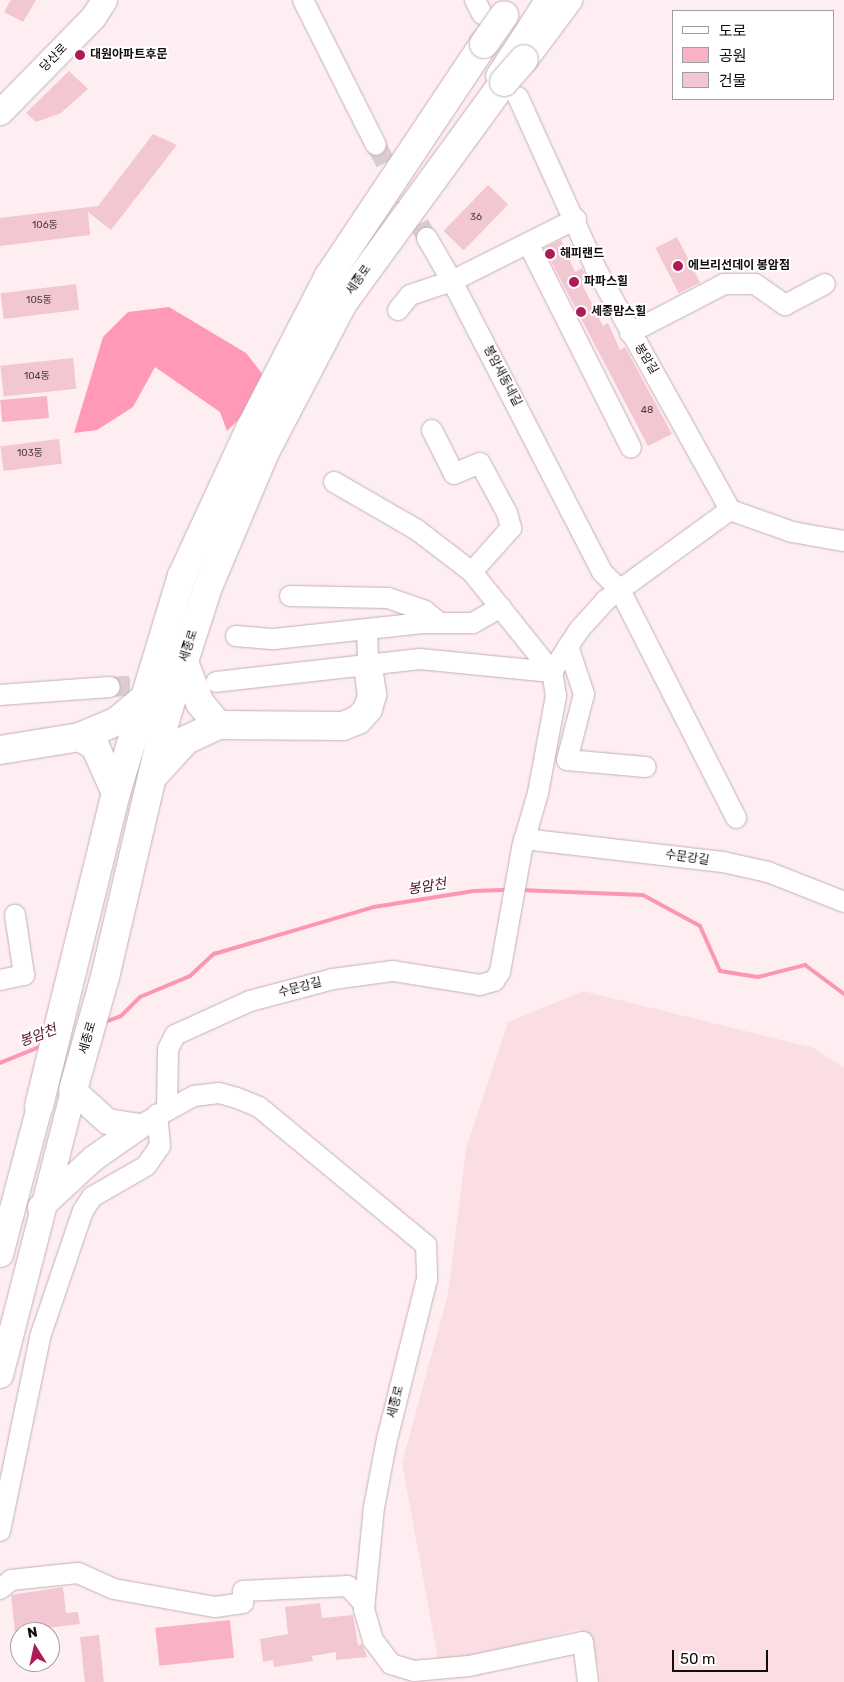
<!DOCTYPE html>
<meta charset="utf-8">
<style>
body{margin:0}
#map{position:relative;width:844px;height:1682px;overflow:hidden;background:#feeef2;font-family:Rubik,"Noto Sans KR",sans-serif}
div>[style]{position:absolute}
.built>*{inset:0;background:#fadee4}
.green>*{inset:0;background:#f9b2c4;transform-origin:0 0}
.forest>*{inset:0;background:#ff99b5}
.stream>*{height:4px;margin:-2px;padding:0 2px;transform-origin:2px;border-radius:2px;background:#fc97b3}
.building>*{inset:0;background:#f2c7d1;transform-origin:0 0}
.minor-tunnel>*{height:20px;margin-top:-10px;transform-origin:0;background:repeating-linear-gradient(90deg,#dbccd0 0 20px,transparent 0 30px)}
.roads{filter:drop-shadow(0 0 1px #c2b0b4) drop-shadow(0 0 1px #c2b0b4)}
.minor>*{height:20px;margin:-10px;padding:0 10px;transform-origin:10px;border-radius:10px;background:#fff}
.major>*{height:25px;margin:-12.5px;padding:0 12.5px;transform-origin:12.5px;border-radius:12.5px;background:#fff}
.highway>*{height:28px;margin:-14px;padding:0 14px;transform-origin:14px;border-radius:14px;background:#fff}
.bridges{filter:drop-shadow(0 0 1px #c2b0b4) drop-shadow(0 0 1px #c2b0b4)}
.highway-bridge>*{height:28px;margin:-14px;padding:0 14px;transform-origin:14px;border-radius:14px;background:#fff}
.dots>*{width:14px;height:14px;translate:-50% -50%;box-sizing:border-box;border:2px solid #fff;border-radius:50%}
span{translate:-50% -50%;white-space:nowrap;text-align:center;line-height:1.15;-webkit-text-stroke:4px #fff;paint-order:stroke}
.number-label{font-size:10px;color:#4a3b3e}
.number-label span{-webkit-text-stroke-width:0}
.poi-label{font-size:12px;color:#120c0d;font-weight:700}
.left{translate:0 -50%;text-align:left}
.street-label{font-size:12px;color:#120c0d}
.water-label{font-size:14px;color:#501229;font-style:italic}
.legend{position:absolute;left:672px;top:10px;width:162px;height:90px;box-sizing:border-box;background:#fff;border:1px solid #a09e9e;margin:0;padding:6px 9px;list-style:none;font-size:15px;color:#120c0d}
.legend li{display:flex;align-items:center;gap:10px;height:25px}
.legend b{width:25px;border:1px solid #a09e9e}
.north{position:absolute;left:10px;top:1622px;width:50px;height:50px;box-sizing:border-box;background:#fff;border:1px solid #a09e9e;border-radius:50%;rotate:350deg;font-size:14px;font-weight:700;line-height:20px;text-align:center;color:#120c0d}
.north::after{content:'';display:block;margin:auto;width:18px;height:22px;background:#ab1c58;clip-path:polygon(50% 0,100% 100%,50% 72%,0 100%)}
.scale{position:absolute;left:672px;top:1650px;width:96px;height:22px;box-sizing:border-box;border:2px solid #120c0d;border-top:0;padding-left:6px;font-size:15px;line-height:18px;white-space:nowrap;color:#120c0d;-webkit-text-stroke:4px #fff;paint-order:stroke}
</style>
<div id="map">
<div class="built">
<div style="clip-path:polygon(583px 991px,814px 1048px,844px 1068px,844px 1682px,600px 1682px,599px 1666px,580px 1629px,439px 1665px,402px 1463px,448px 1294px,466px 1149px,508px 1022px)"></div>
</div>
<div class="green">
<div style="left:47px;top:396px;width:22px;height:47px;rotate:85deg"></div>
<div style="left:230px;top:1620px;width:38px;height:75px;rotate:84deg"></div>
</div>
<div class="forest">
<div style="clip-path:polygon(169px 307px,246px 353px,264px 376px,249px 409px,227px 431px,220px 412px,155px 367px,133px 407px,97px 430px,74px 433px,103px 337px,128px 312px)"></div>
</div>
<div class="stream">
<div style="left:520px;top:890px;width:123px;rotate:2.3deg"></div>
<div style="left:643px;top:895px;width:65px;rotate:28.5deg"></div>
<div style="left:700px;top:926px;width:49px;rotate:66deg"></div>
<div style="left:720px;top:971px;width:38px;rotate:9deg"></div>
<div style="left:758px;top:977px;width:49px;rotate:-14.3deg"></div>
<div style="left:805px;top:965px;width:49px;rotate:36.6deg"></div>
<div style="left:102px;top:1023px;width:20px;rotate:-20deg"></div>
<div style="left:121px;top:1016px;width:27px;rotate:-45deg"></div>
<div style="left:140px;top:997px;width:54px;rotate:-22.8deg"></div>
<div style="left:190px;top:976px;width:33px;rotate:-43deg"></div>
<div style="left:214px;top:954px;width:167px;rotate:-16.4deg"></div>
<div style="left:374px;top:907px;width:101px;rotate:-9.1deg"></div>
<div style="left:474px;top:891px;width:34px;rotate:-2deg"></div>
<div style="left:0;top:1063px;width:48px;rotate:-22.2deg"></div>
</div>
<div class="building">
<div style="clip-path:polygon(11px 0,36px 0,23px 22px,4px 12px)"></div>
<div style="clip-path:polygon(69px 71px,88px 89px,61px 113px,36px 122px,26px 113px)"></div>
<div style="clip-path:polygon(153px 134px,177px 145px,111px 230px,88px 212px,90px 235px,0 246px,0 218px,98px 206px)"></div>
<div style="left:488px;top:185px;width:28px;height:64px;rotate:44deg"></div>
<div style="left:677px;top:237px;width:51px;height:24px;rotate:63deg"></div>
<div style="clip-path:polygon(561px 240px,575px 272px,582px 268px,589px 283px,583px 286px,603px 326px,608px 323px,620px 350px,625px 347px,672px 434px,648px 446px,544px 248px)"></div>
<div style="left:76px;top:284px;width:26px;height:76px;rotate:83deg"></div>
<div style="left:73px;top:358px;width:31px;height:73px;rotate:84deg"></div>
<div style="left:59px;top:439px;width:25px;height:59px;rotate:83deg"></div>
<div style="clip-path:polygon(63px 1587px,66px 1613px,78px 1612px,80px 1624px,15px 1632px,11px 1595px)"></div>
<div style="clip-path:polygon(320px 1603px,322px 1618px,353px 1615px,358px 1645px,362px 1644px,367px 1657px,336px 1660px,336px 1652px,312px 1656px,313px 1661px,274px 1667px,273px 1660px,263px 1662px,260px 1639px,288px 1634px,285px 1607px)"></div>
<div style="left:99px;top:1635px;width:47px;height:19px;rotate:84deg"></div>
</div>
<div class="minor-tunnel">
<div style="left:376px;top:145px;width:106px;rotate:61.3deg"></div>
<div style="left:110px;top:687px;width:50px;rotate:-3.4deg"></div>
</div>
<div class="roads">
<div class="minor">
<div style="left:303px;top:0;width:162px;rotate:63.3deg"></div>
<div style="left:475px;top:0;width:16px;rotate:63deg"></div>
<div style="left:496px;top:76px;width:90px;rotate:-57.2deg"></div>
<div style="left:518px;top:97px;width:187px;rotate:65.6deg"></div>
<div style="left:595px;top:267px;width:278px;rotate:60.9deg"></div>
<div style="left:730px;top:510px;width:66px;rotate:19.5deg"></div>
<div style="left:792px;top:532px;width:53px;rotate:9.8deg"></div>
<div style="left:576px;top:219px;width:139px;rotate:153.4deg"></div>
<div style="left:452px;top:281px;width:327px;rotate:62.7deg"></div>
<div style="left:602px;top:572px;width:25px;rotate:45deg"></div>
<div style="left:620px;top:590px;width:256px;rotate:63deg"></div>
<div style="left:528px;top:243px;width:229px;rotate:63.3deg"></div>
<div style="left:398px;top:310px;width:19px;rotate:-51deg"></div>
<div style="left:410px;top:295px;width:44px;rotate:-18.4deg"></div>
<div style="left:452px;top:281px;width:50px;rotate:-120.2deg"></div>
<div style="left:630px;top:333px;width:106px;rotate:-27.5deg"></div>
<div style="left:724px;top:284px;width:31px"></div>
<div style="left:755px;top:284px;width:37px;rotate:35deg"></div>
<div style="left:785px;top:305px;width:45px;rotate:-27.7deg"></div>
<div style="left:432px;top:430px;width:49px;rotate:63.4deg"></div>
<div style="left:454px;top:474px;width:28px;rotate:-23deg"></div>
<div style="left:480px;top:463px;width:57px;rotate:61.6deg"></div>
<div style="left:507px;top:513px;width:16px;rotate:75deg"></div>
<div style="left:511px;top:528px;width:59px;rotate:131.6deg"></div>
<div style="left:334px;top:482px;width:96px;rotate:30deg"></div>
<div style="left:417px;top:530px;width:69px;rotate:37.4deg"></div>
<div style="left:472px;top:572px;width:128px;rotate:51.3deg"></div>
<div style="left:552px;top:672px;width:50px;rotate:-57.3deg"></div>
<div style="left:579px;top:630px;width:40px;rotate:-48deg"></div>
<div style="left:606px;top:600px;width:153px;rotate:-36deg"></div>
<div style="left:290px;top:596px;width:98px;rotate:1.2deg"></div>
<div style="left:388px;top:598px;width:39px;rotate:19deg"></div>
<div style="left:425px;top:611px;width:19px;rotate:39deg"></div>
<div style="left:367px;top:630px;width:35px;rotate:88deg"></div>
<div style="left:236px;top:636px;width:38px;rotate:5deg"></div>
<div style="left:274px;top:639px;width:150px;rotate:-6.1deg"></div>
<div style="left:423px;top:623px;width:50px"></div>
<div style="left:473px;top:623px;width:32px;rotate:-30deg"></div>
<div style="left:568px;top:646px;width:51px;rotate:71.6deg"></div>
<div style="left:584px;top:694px;width:68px;rotate:104.4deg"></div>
<div style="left:567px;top:760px;width:79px;rotate:5.1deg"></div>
<div style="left:0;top:695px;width:110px;rotate:-4.2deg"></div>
<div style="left:524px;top:839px;width:200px;rotate:6.6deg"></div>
<div style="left:723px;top:862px;width:46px;rotate:12.5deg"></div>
<div style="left:768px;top:872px;width:82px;rotate:21.5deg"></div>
<div style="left:0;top:980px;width:25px;rotate:-12deg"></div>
<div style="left:24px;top:975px;width:61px;rotate:-98.5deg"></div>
<div style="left:167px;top:1108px;width:59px;rotate:-89deg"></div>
<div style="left:168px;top:1049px;width:16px;rotate:-63deg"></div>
<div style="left:175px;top:1035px;width:82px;rotate:-24.4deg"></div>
<div style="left:250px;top:1001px;width:86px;rotate:-14.8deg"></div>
<div style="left:333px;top:979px;width:61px;rotate:-7.6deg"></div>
<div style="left:393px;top:971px;width:88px;rotate:9.1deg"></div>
<div style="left:480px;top:985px;width:15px;rotate:-16deg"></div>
<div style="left:494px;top:981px;width:11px;rotate:-56deg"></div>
<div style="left:500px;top:972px;width:126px;rotate:-79.9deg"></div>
<div style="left:522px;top:848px;width:57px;rotate:-73.8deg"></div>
<div style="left:538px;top:793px;width:99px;rotate:-79.5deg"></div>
<div style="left:556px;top:696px;width:24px;rotate:-99deg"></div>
<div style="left:552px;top:672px;width:133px;rotate:-174.4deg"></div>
<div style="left:420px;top:659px;width:205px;rotate:173.6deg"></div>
<div style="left:139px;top:1126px;width:63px;rotate:-28.6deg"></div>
<div style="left:194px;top:1096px;width:25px;rotate:-7deg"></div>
<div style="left:219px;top:1093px;width:19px;rotate:16deg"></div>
<div style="left:237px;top:1098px;width:24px;rotate:22deg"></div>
<div style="left:259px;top:1107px;width:217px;rotate:39.6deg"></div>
<div style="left:426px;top:1245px;width:34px;rotate:88deg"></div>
<div style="left:427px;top:1279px;width:165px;rotate:104deg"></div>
<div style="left:387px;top:1439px;width:69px;rotate:100.8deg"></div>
<div style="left:374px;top:1507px;width:102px;rotate:95.6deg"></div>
<div style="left:364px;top:1609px;width:32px;rotate:74deg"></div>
<div style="left:373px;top:1640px;width:30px;rotate:53deg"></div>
<div style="left:391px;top:1664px;width:24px;rotate:17deg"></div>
<div style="left:414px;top:1671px;width:55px;rotate:-5.2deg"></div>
<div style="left:469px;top:1666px;width:116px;rotate:-11.9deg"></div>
<div style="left:583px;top:1642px;width:40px;rotate:82.9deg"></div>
<div style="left:0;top:1531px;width:198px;rotate:-78.3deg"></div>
<div style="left:40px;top:1337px;width:133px;rotate:-71.2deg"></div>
<div style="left:83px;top:1211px;width:17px;rotate:-57deg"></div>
<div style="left:92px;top:1197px;width:62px;rotate:-29.9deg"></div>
<div style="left:146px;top:1166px;width:24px;rotate:-55deg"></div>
<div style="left:160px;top:1146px;width:32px;rotate:-95deg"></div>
<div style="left:0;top:1589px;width:14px;rotate:-39deg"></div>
<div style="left:11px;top:1580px;width:67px;rotate:-6deg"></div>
<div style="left:78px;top:1573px;width:39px;rotate:24deg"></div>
<div style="left:114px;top:1589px;width:103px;rotate:10.1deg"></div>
<div style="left:215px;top:1607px;width:28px;rotate:-8deg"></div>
<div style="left:243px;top:1603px;width:12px;rotate:-90deg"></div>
<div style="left:243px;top:1591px;width:105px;rotate:-2.7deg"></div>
<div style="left:348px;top:1586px;width:24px;rotate:48deg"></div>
</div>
<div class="major">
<div style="left:0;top:112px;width:133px;rotate:-45.6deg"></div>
<div style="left:93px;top:17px;width:20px;rotate:-57deg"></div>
<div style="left:40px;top:1207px;width:72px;rotate:-42.8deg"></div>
<div style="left:93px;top:1158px;width:56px;rotate:-34.8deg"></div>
<div style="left:139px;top:1126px;width:32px;rotate:-171deg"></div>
<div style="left:107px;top:1121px;width:46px;rotate:-137.6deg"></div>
<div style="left:0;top:1254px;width:153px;rotate:-75.2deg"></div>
<div style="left:0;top:1375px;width:294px;rotate:-75.6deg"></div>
</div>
<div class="highway">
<div style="left:524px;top:59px;width:74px;rotate:-53.3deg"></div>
<div style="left:218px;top:725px;width:125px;rotate:0.5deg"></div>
<div style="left:343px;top:726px;width:16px;rotate:-22deg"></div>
<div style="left:358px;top:720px;width:15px;rotate:-48deg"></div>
<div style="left:368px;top:709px;width:15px;rotate:-74deg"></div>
<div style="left:372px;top:695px;width:30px;rotate:-98deg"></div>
<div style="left:0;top:750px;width:81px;rotate:-9.2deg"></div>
<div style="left:155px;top:774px;width:46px;rotate:-47.6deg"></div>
<div style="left:186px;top:740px;width:35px;rotate:-25deg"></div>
<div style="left:218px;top:725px;width:28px;rotate:-129deg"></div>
<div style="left:200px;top:703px;width:44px;rotate:-111.3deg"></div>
<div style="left:116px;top:793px;width:51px;rotate:-114.1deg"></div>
<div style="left:95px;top:746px;width:17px;rotate:-149deg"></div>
<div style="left:80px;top:737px;width:39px;rotate:-23deg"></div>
<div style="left:116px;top:722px;width:35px;rotate:-40deg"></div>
<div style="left:73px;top:1090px;width:117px;rotate:-74.2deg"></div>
<div style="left:105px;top:977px;width:267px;rotate:-76.8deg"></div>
<div style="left:166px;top:717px;width:137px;rotate:-72.1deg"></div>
<div style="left:208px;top:587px;width:147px;rotate:-67.1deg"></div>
<div style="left:265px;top:452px;width:168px;rotate:-62.4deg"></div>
<div style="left:343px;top:303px;width:273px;rotate:-53.9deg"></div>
<div style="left:39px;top:1106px;width:322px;rotate:-76.2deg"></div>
<div style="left:116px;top:793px;width:227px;rotate:-73.1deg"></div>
<div style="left:182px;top:576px;width:164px;rotate:-65.2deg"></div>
<div style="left:251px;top:427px;width:170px;rotate:-62.7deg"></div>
<div style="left:329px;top:276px;width:279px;rotate:-56.3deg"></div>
</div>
</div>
<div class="bridges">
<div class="highway-bridge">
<div style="left:484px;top:44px;width:35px;rotate:-55deg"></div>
<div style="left:504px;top:82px;width:30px;rotate:-49deg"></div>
</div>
</div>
<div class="dots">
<div style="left:80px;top:55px;background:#ab1c58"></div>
<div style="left:550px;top:254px;background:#ab1c58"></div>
<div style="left:678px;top:266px;background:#ab1c58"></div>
<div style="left:574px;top:282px;background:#ab1c58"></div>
<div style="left:581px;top:312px;background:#ab1c58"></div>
</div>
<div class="number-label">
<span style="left:476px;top:218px">36</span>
<span style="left:45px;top:226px">106동</span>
<span style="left:39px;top:301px">105동</span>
<span style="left:37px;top:377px">104동</span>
<span style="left:647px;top:411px">48</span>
<span style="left:30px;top:454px">103동</span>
</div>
<div class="poi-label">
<span class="left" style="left:90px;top:55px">대원아파트후문</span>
<span class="left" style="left:560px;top:254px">해피랜드</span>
<span class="left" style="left:688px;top:266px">에브리선데이 봉암점</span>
<span class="left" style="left:584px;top:282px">파파스힐</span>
<span class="left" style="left:591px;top:312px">세종맘스힐</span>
</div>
<div class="street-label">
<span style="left:54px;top:58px;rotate:-46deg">당산로</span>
<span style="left:359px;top:280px;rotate:-55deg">세종로</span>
<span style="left:646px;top:359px;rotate:59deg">봉암길</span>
<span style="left:502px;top:376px;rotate:62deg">봉암새동네길</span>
<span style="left:189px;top:646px;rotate:-72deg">세종로</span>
<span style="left:687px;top:858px;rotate:8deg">수문강길</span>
<span style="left:300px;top:988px;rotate:-15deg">수문강길</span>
<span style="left:88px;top:1038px;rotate:-74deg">세종로</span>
<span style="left:396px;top:1402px;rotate:-76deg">세종로</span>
</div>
<div class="water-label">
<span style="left:427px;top:887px;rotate:-9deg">봉암천</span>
<span style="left:38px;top:1036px;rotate:-21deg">봉암천</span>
</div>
<ul class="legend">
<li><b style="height:6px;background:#fff"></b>도로</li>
<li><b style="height:14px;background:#f9b2c4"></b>공원</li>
<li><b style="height:14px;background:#f2c7d1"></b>건물</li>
</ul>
<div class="north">N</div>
<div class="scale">50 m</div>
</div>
